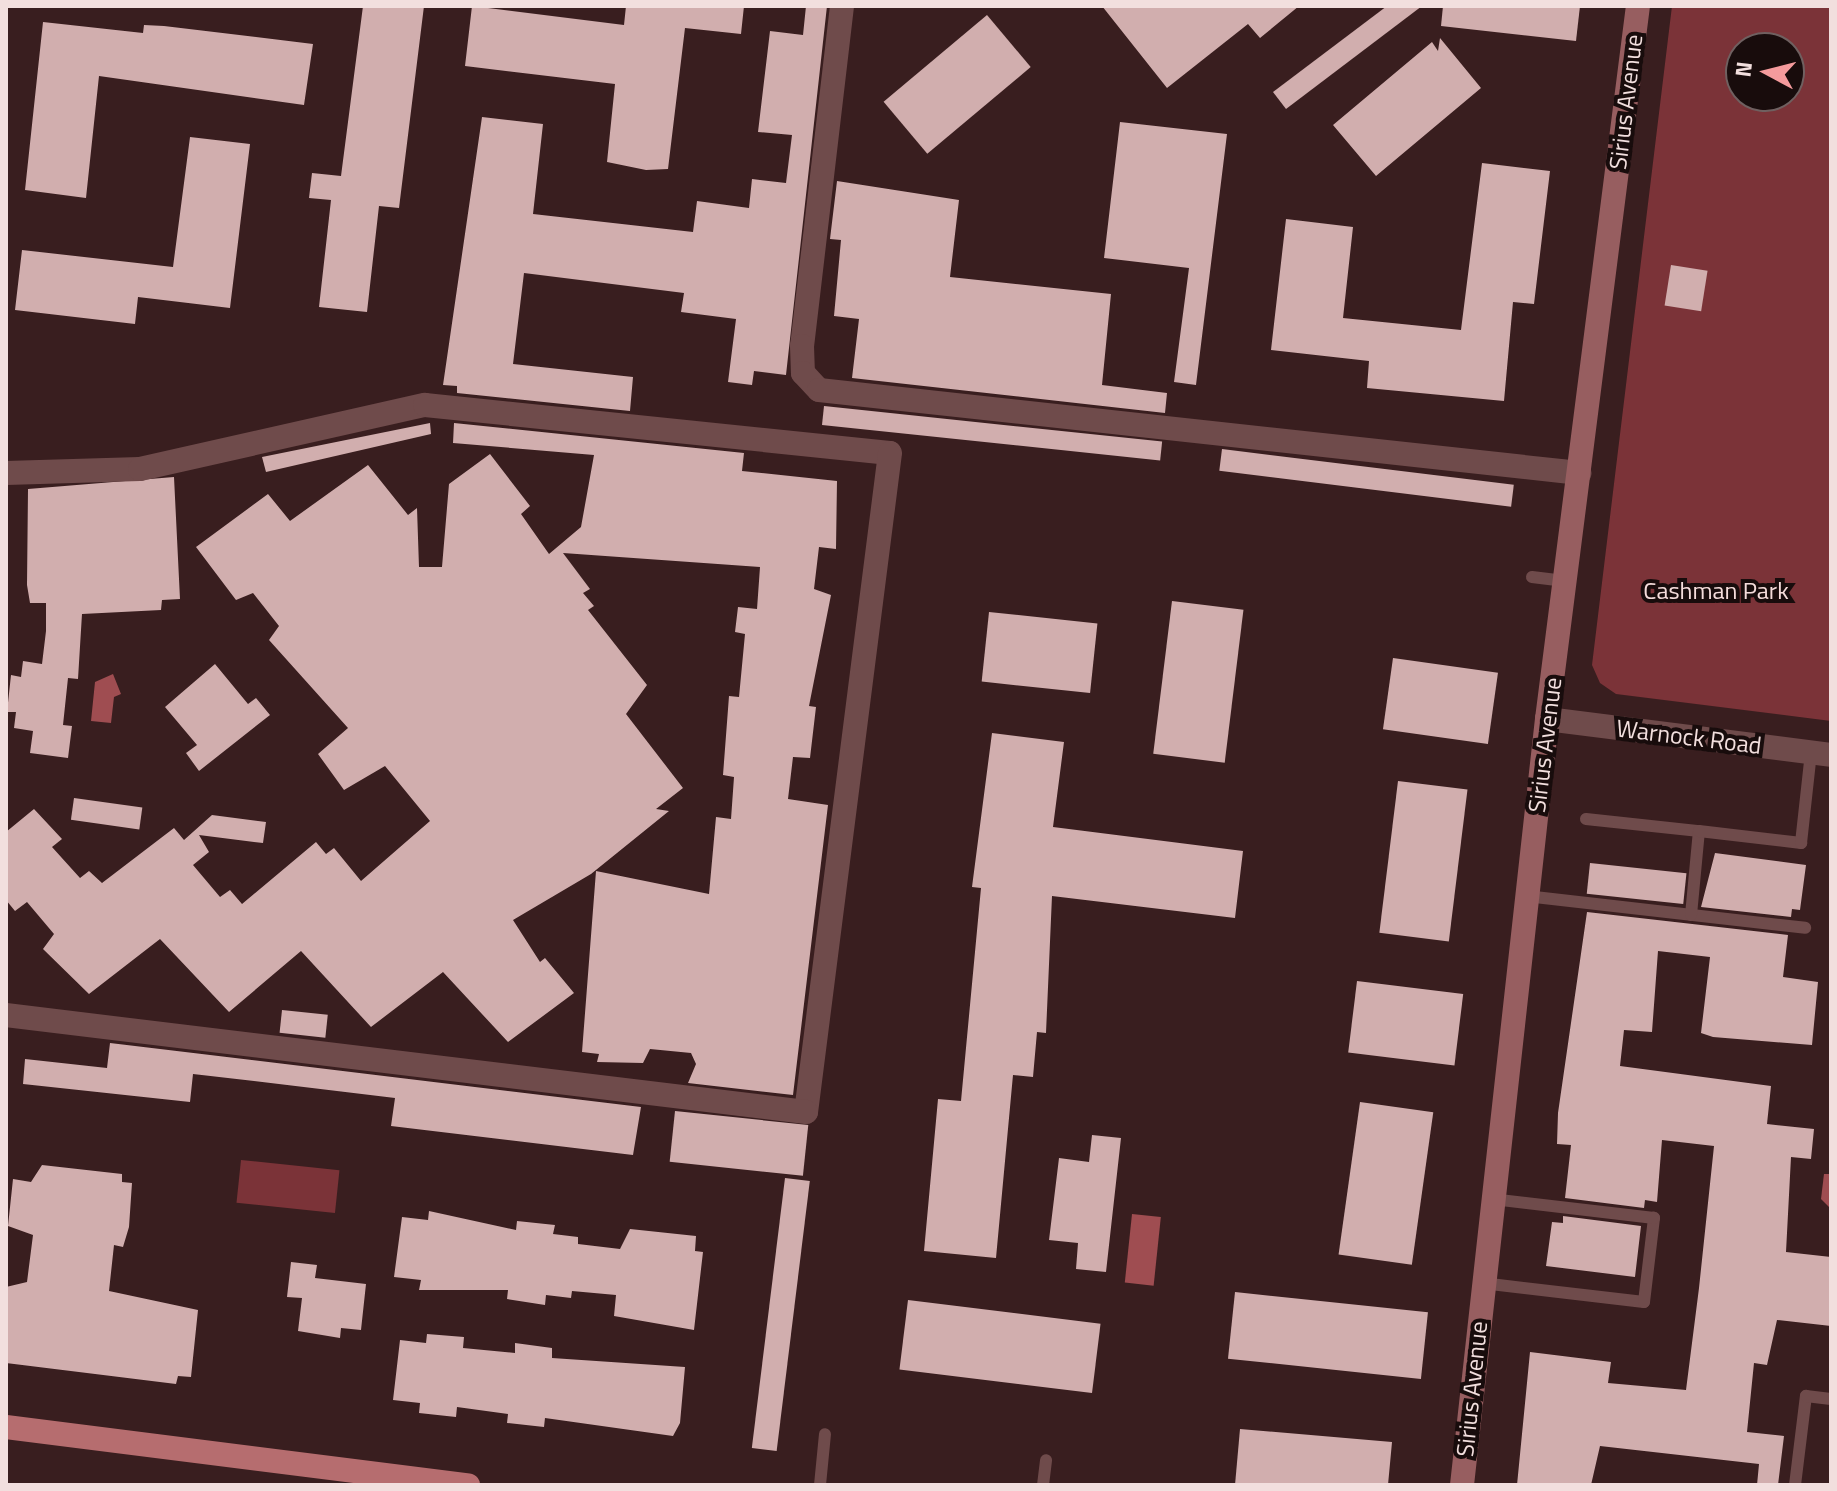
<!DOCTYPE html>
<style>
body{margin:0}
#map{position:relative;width:1837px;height:1491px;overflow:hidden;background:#391e1f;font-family:"Titillium Web",sans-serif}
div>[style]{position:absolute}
.green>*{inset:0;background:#7b3338;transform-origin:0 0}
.water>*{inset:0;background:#9f4d51;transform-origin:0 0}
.building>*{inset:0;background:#d1aeae;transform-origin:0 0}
.lane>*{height:12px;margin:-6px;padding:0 6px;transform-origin:6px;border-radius:6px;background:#6f4b4b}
.street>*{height:24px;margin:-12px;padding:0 12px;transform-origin:12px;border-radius:12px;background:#6f4b4b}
.secondary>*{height:24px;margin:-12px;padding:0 12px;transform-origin:12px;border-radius:12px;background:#975e60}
.primary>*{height:24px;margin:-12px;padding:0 12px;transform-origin:12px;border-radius:12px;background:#b66d6f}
span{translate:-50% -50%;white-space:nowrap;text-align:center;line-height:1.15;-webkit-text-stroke:8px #180c0c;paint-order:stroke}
.street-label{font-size:24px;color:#f2dfde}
.park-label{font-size:24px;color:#f5dcdb}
.frame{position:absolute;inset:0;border:8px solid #f2dfde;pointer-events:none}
.north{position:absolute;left:1725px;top:32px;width:80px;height:80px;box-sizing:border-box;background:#180c0c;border:2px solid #6f6060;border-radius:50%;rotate:277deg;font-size:22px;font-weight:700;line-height:32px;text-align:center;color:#f2dfde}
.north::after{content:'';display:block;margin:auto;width:28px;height:36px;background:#f59b9d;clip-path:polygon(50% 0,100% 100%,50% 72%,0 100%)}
</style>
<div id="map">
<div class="green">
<div style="clip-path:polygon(evenodd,1672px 6px,1831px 6px,1831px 721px,1616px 694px,1600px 683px,1592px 665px,1672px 6px,1741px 48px,1789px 48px,1789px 96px,1741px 96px,1741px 48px)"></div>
<div style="left:241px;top:1160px;width:99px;height:43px;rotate:6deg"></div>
</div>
<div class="water">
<div style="clip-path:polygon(113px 674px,121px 694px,114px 697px,111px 723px,91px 721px,95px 682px)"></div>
<div style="clip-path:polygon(1824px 1174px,1831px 1174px,1831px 1209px,1821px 1199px)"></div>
<div style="left:1132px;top:1214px;width:29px;height:69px;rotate:6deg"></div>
</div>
<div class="building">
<div style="clip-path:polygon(363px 6px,424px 6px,399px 208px,379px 206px,367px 312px,319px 307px,331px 200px,309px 198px,312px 173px,341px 176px)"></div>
<div style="clip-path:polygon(472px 6px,624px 25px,626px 6px,744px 6px,741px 34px,685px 28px,668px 169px,646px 170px,607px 162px,615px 84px,465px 66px)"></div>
<div style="clip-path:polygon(806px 6px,827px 6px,786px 375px,754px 371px,752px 385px,728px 382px,736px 319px,681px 312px,684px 293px,524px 273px,513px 364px,633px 377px,630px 411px,457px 393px,457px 386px,443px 385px,482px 117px,543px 124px,533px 214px,693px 232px,697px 201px,749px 208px,752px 179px,786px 183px,792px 135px,758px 132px,770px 31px,803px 35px)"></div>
<div style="clip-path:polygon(1102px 6px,1299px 6px,1260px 38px,1248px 24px,1167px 88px)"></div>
<div style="clip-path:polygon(1387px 6px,1422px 6px,1286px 109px,1273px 92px)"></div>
<div style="clip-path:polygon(1443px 6px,1580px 6px,1576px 41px,1441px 26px)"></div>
<div style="left:987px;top:15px;width:68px;height:135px;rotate:50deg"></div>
<div style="clip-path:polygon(43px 22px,143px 33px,144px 25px,164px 26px,313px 44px,304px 105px,99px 76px,86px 198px,25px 190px)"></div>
<div style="clip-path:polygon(1440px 38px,1481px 88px,1376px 176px,1333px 125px,1432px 42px,1438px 51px)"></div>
<div style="clip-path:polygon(1120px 122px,1227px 134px,1196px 385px,1174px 382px,1189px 268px,1104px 258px)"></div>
<div style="clip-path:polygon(190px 137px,250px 144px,230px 308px,138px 297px,135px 324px,15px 310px,22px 250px,173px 267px)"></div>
<div style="clip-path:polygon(1482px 163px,1550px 171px,1534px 304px,1513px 302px,1504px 401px,1367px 388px,1369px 361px,1271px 350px,1286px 219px,1353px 227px,1343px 318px,1461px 330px)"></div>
<div style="clip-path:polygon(837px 181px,959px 200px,950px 277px,1111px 294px,1102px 385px,1167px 393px,1165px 413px,852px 378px,859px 319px,834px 316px,841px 240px,830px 239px)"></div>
<div style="left:1671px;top:265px;width:37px;height:41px;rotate:9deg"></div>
<div style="left:824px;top:406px;width:340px;height:19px;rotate:6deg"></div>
<div style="clip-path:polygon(430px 423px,431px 434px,266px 472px,262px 457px)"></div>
<div style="clip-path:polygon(454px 423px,744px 453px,742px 471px,837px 481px,836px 549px,819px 547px,814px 589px,831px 595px,809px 706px,816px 707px,810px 758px,793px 757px,788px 799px,828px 805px,793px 1095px,688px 1083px,696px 1064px,691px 1053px,650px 1049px,643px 1063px,597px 1062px,599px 1054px,582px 1052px,596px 871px,709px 894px,716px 817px,731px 819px,734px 777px,723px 775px,729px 696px,739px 697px,745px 634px,735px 632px,738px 607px,757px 609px,760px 567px,563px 553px,590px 589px,583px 593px,594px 606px,588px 610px,647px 685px,626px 714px,683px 788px,656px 809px,669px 811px,591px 874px,513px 920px,540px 962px,545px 958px,574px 993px,508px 1042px,443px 972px,371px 1027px,301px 951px,229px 1012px,160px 939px,89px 994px,43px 949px,54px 934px,27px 902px,15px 911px,6px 900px,6px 832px,34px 809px,62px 839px,52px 847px,80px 878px,89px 871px,102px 883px,174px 828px,184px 840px,212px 815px,266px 822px,263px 843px,199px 835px,209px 852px,193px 865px,220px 897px,230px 890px,242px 904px,316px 842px,326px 854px,334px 848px,361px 881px,430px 821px,385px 766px,344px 790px,318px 754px,348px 728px,269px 640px,279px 626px,253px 593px,236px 600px,196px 547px,268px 494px,290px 521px,368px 465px,408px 515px,417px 508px,419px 567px,442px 567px,449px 484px,490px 454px,530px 506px,521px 514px,549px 554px,581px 527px,594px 455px,453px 443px)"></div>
<div style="left:1222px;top:449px;width:294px;height:22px;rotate:7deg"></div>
<div style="clip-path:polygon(174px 477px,180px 599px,162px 600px,161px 610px,82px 614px,78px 679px,68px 678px,63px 725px,72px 726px,68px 758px,30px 753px,33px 731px,14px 728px,16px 712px,7px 712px,11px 675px,21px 677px,23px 661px,42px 664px,46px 631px,46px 603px,30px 603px,27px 585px,28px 489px)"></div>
<div style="left:1172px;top:601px;width:72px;height:154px;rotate:7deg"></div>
<div style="left:989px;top:612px;width:109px;height:70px;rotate:6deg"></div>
<div style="left:1393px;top:658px;width:106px;height:72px;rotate:8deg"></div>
<div style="clip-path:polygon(215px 664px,248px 704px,256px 698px,270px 715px,199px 771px,186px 753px,197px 745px,165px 707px)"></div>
<div style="clip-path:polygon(992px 733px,1064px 742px,1053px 827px,1243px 851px,1235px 918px,1052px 896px,1046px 1033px,1037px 1032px,1033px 1077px,1013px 1075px,996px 1258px,924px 1251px,938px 1099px,961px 1101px,981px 888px,972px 887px)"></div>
<div style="left:1398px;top:781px;width:70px;height:153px;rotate:7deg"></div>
<div style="left:74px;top:798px;width:69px;height:22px;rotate:8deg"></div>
<div style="clip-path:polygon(1715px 853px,1806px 865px,1800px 910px,1792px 909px,1791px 917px,1701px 907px)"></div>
<div style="left:1590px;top:863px;width:97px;height:31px;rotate:6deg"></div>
<div style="clip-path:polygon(1587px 912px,1788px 935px,1783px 977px,1818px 982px,1812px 1045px,1713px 1037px,1701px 1033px,1710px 957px,1658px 951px,1652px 1032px,1624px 1030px,1620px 1066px,1771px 1086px,1767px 1124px,1814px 1129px,1811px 1159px,1791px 1157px,1786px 1252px,1831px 1257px,1831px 1326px,1777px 1320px,1767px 1365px,1754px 1363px,1747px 1432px,1784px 1436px,1778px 1485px,1757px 1485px,1759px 1464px,1600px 1446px,1591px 1485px,1517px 1485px,1530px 1352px,1611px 1362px,1608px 1383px,1686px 1390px,1699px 1288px,1714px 1146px,1662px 1140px,1657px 1202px,1645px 1200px,1644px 1208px,1565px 1198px,1571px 1145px,1557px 1144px,1558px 1113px)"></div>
<div style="left:1357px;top:981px;width:107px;height:72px;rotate:7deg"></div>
<div style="left:282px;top:1010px;width:46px;height:23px;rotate:6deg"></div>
<div style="clip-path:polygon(110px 1043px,641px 1107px,633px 1155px,391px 1126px,395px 1098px,254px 1081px,193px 1074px,190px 1102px,23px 1084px,25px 1059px,107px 1068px)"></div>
<div style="left:1360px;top:1102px;width:74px;height:154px;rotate:8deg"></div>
<div style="left:675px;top:1111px;width:134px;height:51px;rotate:6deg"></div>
<div style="clip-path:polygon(1092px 1135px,1121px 1138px,1106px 1272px,1076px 1269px,1078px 1243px,1049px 1240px,1059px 1158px,1089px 1162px)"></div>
<div style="clip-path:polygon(42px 1165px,122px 1174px,122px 1182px,132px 1183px,129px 1227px,123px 1247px,114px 1245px,109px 1291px,198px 1310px,191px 1377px,178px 1376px,176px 1384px,6px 1363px,6px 1287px,27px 1282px,33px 1235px,8px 1226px,13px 1179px,31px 1182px)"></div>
<div style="left:785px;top:1178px;width:25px;height:272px;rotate:7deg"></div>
<div style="clip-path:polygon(429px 1211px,516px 1230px,517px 1221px,555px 1225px,553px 1234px,578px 1237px,578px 1244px,620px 1249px,630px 1229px,696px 1236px,695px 1251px,703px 1252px,694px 1330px,614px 1316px,616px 1295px,572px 1291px,571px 1298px,546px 1295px,545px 1305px,507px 1299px,508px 1290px,419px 1290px,421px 1280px,394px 1277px,402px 1217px,428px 1220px)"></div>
<div style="clip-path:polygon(1563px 1216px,1641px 1226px,1635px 1277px,1546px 1266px,1552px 1222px,1563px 1223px)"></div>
<div style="clip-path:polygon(291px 1262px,317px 1265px,315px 1278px,366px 1284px,361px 1330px,341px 1328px,340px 1338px,298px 1331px,302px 1298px,287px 1297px)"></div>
<div style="left:1235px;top:1292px;width:194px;height:67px;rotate:6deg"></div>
<div style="left:908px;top:1300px;width:194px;height:70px;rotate:7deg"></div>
<div style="clip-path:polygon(427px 1334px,464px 1337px,463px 1348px,515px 1353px,515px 1343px,552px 1348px,552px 1358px,685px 1367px,680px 1423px,673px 1436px,545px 1418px,544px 1427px,507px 1423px,508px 1414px,457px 1407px,456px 1417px,419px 1413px,420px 1403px,393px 1400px,400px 1340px,426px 1343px)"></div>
<div style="clip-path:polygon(1240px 1429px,1392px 1442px,1388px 1485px,1235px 1485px)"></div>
</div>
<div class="lane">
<div style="left:1532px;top:577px;width:33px;rotate:7deg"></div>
<div style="left:1586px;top:819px;width:114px;rotate:6.1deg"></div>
<div style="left:1526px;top:896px;width:281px;rotate:6.5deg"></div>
<div style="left:1691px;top:915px;width:84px;rotate:-84.6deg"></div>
<div style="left:1699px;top:831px;width:103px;rotate:6.7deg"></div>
<div style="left:1801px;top:843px;width:92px;rotate:-83.7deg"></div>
<div style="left:1482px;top:1283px;width:163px;rotate:6.7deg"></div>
<div style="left:1644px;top:1302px;width:85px;rotate:-83.2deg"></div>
<div style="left:1654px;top:1218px;width:162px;rotate:-173.3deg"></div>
<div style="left:820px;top:1485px;width:51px;rotate:-84.4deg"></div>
<div style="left:1043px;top:1485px;width:25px;rotate:-83deg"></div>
<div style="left:1795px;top:1485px;width:90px;rotate:-83deg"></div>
<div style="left:1806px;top:1396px;width:25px;rotate:7deg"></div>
</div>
<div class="street">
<div style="left:842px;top:6px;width:342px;rotate:96.7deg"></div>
<div style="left:802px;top:346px;width:27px;rotate:88deg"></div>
<div style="left:803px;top:373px;width:23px;rotate:47deg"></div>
<div style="left:819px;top:390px;width:765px;rotate:6.23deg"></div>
<div style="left:6px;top:473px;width:134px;rotate:-1.7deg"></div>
<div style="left:140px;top:469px;width:292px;rotate:-12.7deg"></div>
<div style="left:425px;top:405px;width:467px;rotate:5.9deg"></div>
<div style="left:890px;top:453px;width:664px;rotate:97.26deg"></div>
<div style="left:806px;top:1112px;width:806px;rotate:-173.09deg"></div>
<div style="left:1547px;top:719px;width:286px;rotate:7.2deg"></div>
</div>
<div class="secondary">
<div style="left:1462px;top:1485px;width:771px;rotate:-83.67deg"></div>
<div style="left:1547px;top:719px;width:719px;rotate:-82.73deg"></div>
</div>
<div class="primary">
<div style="left:6px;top:1427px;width:466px;rotate:7.2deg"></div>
</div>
<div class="street-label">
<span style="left:1626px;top:102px;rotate:-83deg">Sirius Avenue</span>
<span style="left:1689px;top:737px;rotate:7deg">Warnock Road</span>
<span style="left:1545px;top:745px;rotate:-83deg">Sirius Avenue</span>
<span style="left:1472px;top:1389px;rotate:-84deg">Sirius Avenue</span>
</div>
<div class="park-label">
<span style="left:1716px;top:591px">Cashman Park</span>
</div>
<div class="frame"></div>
<div class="north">N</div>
</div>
